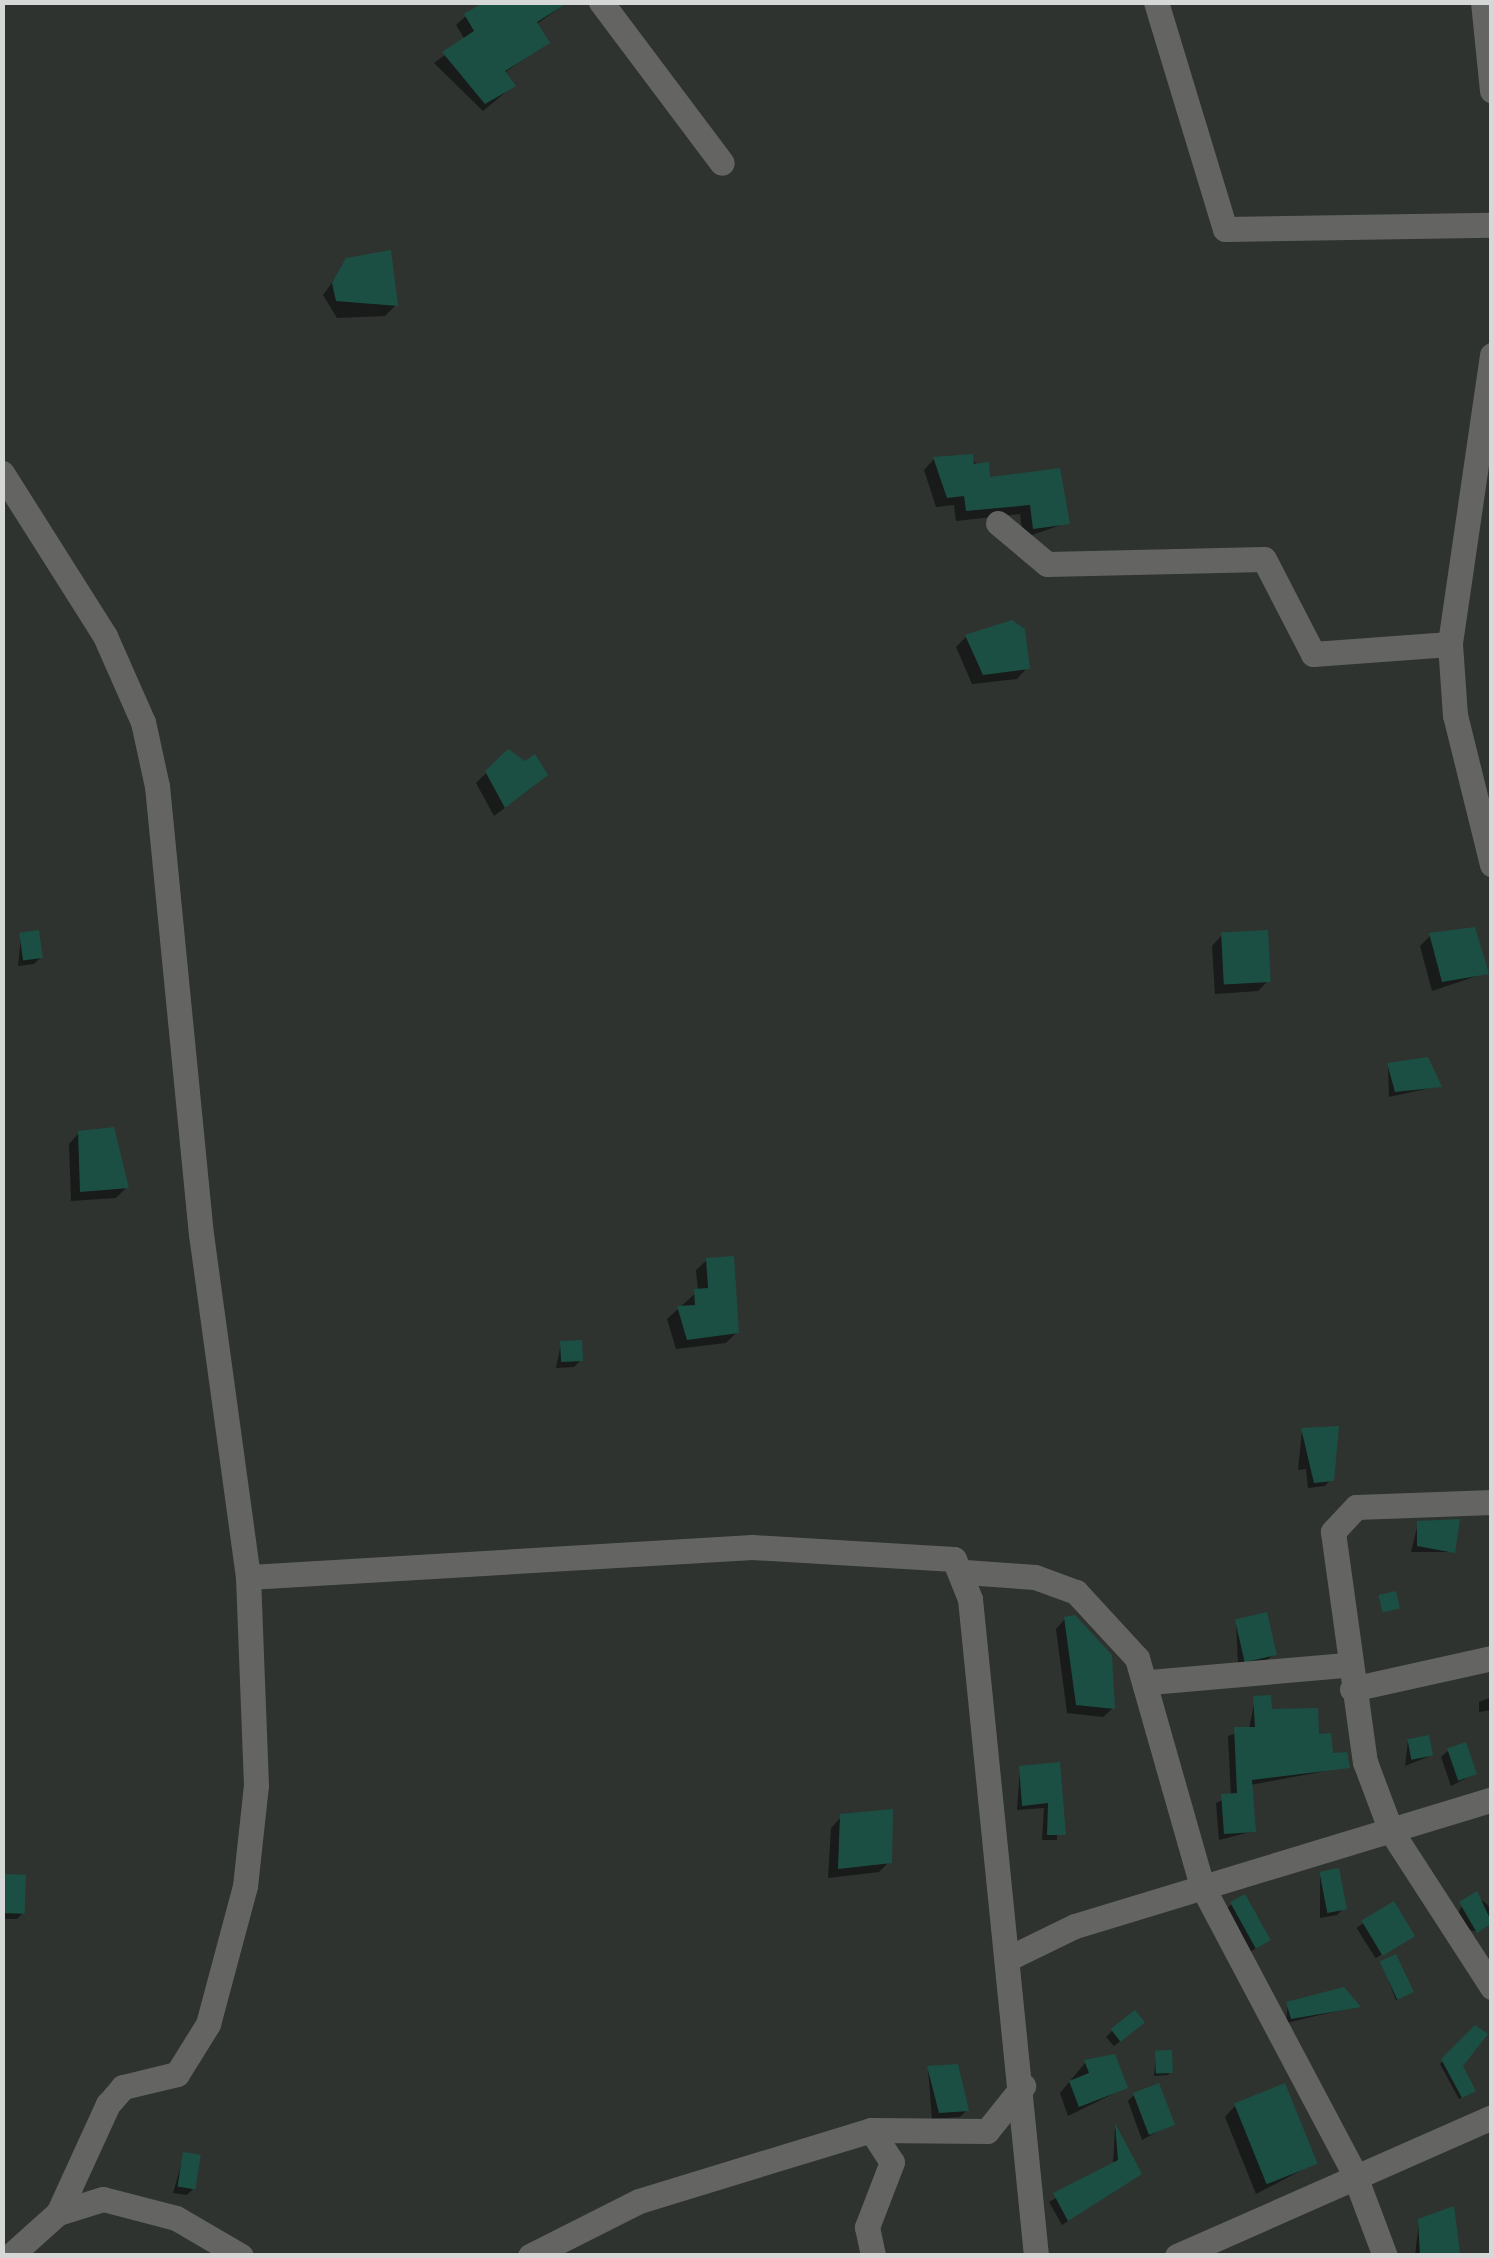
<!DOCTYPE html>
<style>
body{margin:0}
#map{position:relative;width:1494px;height:2258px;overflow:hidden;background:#2e332f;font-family:Cabin,sans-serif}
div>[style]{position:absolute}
.shadow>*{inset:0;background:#0007;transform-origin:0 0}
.round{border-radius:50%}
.building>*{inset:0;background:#1c4f44;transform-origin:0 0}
.minor>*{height:25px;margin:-12.5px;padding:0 12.5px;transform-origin:12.5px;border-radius:12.5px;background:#646562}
span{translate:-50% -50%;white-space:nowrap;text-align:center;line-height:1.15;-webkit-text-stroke:8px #2e332f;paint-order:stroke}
.frame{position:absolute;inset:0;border:5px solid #d5d8d6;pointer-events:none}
</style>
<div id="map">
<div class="shadow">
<div style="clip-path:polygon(568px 2px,535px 25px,547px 43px,504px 73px,513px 86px,483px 111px,434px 63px,465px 40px,456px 25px,466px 16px)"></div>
<div style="clip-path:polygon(348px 261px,396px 305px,385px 316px,337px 318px,323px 295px)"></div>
<div style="clip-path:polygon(971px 457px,988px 480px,1067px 523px,1023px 538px,1020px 514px,956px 521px,954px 505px,936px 507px,924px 470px,934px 459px)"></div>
<div style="clip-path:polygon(966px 637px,1027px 668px,1017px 679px,972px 684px,956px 647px)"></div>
<div style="clip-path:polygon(508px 752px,535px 785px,494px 816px,476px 783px)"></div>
<div style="clip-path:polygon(1222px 935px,1268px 981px,1258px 991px,1215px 994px,1212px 946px)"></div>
<div style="clip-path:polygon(21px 936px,41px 957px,34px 964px,18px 966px)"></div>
<div style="clip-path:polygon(1430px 936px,1486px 973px,1432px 991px,1420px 946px)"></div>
<div style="clip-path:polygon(1388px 1065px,1439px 1086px,1389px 1097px)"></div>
<div style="clip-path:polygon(79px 1133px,126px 1188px,116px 1198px,71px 1201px,69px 1144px)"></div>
<div style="clip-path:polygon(707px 1260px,737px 1332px,726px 1343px,676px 1349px,667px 1319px,698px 1291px,696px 1270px)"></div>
<div style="clip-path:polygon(561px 1344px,581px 1360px,574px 1367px,556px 1368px)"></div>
<div style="clip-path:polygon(1302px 1431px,1331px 1479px,1325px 1486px,1308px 1488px,1306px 1469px,1298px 1470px)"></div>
<div style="clip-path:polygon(1418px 1523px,1452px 1552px,1411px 1552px)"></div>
<div style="clip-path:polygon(1065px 1619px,1113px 1708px,1103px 1717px,1067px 1713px,1056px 1629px)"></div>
<div style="clip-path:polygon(1236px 1621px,1274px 1654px,1267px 1660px,1238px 1663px)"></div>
<div style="clip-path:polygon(1492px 1697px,1492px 1710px,1479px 1712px,1479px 1702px)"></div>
<div style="clip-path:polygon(1255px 1699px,1347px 1767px,1250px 1785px,1254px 1831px,1219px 1840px,1216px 1803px,1231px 1796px,1228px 1736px,1249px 1729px)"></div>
<div style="clip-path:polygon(1408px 1741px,1430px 1756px,1405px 1766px)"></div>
<div style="clip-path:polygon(1448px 1751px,1474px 1774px,1451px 1786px,1441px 1757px)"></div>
<div style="clip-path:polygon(1020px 1768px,1058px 1770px,1057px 1840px,1042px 1840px,1044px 1808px,1017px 1810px)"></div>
<div style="clip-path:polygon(841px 1817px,889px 1862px,879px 1872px,828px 1878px,831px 1828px)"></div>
<div style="clip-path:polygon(1320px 1875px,1344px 1908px,1337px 1915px,1320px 1918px)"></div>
<div style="clip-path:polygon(2px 1877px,24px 1912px,17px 1919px,2px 1919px)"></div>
<div class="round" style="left:1459px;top:1899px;width:32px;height:32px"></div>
<div style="clip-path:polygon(1232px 1904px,1267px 1940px,1249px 1953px,1225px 1910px)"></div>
<div style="left:1393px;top:1905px;width:36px;height:43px;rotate:58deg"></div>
<div style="clip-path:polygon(1383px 1966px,1408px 1994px,1396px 2000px)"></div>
<div style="clip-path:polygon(1288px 2004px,1358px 2006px,1286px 2023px)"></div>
<div style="clip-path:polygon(1476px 2028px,1460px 2066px,1470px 2093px,1459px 2099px,1440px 2064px)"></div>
<div style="clip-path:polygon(1136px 2029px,1114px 2046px,1106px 2037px,1113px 2030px)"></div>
<div style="clip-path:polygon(1156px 2054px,1171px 2072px,1168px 2075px,1154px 2076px)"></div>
<div style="clip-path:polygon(1085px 2063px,1125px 2088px,1068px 2116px,1060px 2093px)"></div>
<div style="clip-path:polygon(928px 2069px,967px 2110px,960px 2117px,932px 2119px)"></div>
<div style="clip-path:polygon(1134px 2095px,1172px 2124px,1142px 2140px,1128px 2101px)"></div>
<div style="clip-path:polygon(1235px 2106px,1315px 2163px,1256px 2194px,1225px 2117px)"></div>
<div style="clip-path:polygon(1115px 2127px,1139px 2173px,1062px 2225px,1049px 2202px,1113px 2165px)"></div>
<div style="clip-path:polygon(184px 2155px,194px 2188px,187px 2195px,173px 2193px)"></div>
<div style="clip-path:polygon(1419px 2221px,1457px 2252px,1415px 2256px)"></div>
</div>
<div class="building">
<div style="clip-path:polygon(484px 2px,569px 2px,537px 22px,550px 43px,505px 71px,516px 86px,485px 104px,442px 52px,474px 31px,464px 14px)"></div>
<div style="clip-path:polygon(391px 250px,398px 306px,336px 301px,332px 283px,346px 258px)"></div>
<div style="clip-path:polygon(973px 454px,974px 464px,989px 462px,990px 477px,1060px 468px,1070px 524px,1033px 529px,1030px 505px,966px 511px,964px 496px,947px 498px,933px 457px)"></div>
<div style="clip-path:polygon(1012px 620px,1025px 629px,1030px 669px,983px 675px,965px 635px)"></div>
<div style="clip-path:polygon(508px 749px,525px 761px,535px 754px,548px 775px,505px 808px,485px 771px)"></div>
<div style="clip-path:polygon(1475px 927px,1489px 974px,1442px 982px,1429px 933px)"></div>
<div style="left:39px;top:930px;width:28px;height:20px;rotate:82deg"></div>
<div style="left:1268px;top:930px;width:52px;height:47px;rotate:87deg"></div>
<div style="clip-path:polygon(1428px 1057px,1442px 1087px,1395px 1092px,1387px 1063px)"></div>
<div style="clip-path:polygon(114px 1127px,129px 1188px,80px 1192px,78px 1131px)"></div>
<div style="clip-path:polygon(734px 1256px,739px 1333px,687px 1340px,677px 1306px,695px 1305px,694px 1289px,708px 1288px,706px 1258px)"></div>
<div style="left:582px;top:1340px;width:21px;height:22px;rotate:87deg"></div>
<div style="clip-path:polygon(1339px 1426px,1334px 1481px,1314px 1483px,1301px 1428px)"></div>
<div style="clip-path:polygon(1460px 1519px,1455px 1553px,1417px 1546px,1417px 1521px)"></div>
<div style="left:1396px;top:1591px;width:18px;height:18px;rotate:77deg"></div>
<div style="left:1267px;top:1612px;width:44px;height:33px;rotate:77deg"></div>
<div style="clip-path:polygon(1075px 1615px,1112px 1655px,1115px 1709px,1076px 1705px,1064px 1617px)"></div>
<div style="clip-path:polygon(1271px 1695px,1272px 1709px,1318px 1708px,1319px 1734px,1331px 1733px,1333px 1753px,1347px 1752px,1350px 1768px,1252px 1780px,1256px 1832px,1224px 1834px,1221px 1794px,1237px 1793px,1234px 1727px,1255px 1727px,1253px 1696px)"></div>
<div style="left:1429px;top:1735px;width:21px;height:22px;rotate:79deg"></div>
<div style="left:1466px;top:1742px;width:34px;height:20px;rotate:71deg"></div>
<div style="clip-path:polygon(1060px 1762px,1066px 1835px,1047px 1835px,1048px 1803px,1022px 1806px,1019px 1766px)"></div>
<div style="clip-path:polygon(893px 1809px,892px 1863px,838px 1869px,840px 1814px)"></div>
<div style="left:1339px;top:1868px;width:42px;height:20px;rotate:79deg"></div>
<div style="left:2px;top:1874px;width:24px;height:39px;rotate:2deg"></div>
<div style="clip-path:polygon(1477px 1891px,1492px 1923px,1477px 1933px,1459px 1902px)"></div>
<div style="left:1245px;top:1894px;width:53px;height:17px;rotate:61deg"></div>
<div style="left:1394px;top:1901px;width:41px;height:38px;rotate:59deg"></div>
<div style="left:1396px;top:1954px;width:42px;height:18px;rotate:65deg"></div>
<div style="clip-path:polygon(1344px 1987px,1361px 2007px,1291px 2019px,1286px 2002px)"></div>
<div style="left:1135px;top:2010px;width:16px;height:31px;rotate:52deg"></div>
<div style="clip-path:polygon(1475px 2025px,1488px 2034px,1463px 2066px,1476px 2091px,1462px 2098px,1441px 2059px)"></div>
<div style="left:1172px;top:2050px;width:23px;height:17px;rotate:88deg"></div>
<div style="clip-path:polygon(1115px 2054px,1128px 2088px,1079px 2107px,1069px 2081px,1089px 2073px,1084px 2060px)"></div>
<div style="clip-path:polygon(958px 2064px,969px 2111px,939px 2113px,927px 2066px)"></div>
<div style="left:1159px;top:2083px;width:45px;height:28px;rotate:69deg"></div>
<div style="left:1285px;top:2083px;width:87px;height:55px;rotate:68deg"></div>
<div style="clip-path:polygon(1115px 2123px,1142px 2174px,1068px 2221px,1053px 2193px,1118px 2160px)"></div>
<div style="left:183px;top:2152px;width:18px;height:35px;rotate:9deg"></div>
<div style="clip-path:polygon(1454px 2206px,1460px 2253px,1420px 2256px,1418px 2219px)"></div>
</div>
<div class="minor">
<div style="left:601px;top:2px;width:201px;rotate:53.1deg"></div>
<div style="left:1156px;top:2px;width:237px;rotate:73.1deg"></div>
<div style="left:1225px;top:229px;width:267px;rotate:-0.9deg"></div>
<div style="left:1483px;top:2px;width:89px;rotate:84.2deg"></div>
<div style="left:1492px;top:355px;width:292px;rotate:98.3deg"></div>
<div style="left:1450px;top:644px;width:71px;rotate:86deg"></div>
<div style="left:1455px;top:715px;width:154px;rotate:76.1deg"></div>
<div style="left:2px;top:473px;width:193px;rotate:57.7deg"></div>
<div style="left:105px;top:636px;width:94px;rotate:66.2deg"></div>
<div style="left:143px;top:722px;width:66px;rotate:77.7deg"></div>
<div style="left:157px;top:786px;width:450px;rotate:84.4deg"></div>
<div style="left:201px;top:1234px;width:346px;rotate:82.2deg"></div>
<div style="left:248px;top:1577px;width:208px;rotate:87.8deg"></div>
<div style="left:256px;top:1785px;width:102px;rotate:96.2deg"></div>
<div style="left:245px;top:1886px;width:143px;rotate:105deg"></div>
<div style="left:208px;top:2024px;width:59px;rotate:121.8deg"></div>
<div style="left:177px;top:2074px;width:56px;rotate:166.5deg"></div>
<div style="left:123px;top:2087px;width:23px;rotate:131deg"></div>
<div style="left:108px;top:2104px;width:120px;rotate:114.6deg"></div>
<div style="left:998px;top:523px;width:64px;rotate:39.9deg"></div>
<div style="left:1047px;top:564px;width:217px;rotate:-1.3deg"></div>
<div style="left:1264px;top:559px;width:107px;rotate:62.7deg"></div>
<div style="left:1313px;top:654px;width:137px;rotate:-4.2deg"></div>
<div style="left:1492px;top:1502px;width:136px;rotate:177.9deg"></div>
<div style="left:1356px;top:1507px;width:34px;rotate:133deg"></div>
<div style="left:1333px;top:1532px;width:232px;rotate:82.1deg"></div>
<div style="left:1365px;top:1762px;width:74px;rotate:69.4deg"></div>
<div style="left:1391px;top:1831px;width:186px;rotate:57.1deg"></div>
<div style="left:965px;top:1572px;width:70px;rotate:4.1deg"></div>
<div style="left:1035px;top:1577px;width:44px;rotate:20.1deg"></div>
<div style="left:1076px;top:1592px;width:90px;rotate:47.3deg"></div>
<div style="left:1137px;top:1658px;width:237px;rotate:74.1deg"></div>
<div style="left:1202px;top:1886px;width:323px;rotate:62.1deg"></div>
<div style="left:1353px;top:2171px;width:91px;rotate:69.4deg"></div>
<div style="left:248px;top:1577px;width:505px;rotate:-3.41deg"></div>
<div style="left:752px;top:1547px;width:202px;rotate:3.4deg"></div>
<div style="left:954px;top:1559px;width:43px;rotate:68.2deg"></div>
<div style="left:970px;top:1599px;width:660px;rotate:84.26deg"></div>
<div style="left:1150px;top:1682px;width:197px;rotate:-5deg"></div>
<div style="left:1352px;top:1689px;width:143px;rotate:-12.5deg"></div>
<div style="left:1009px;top:1958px;width:73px;rotate:-25.9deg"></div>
<div style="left:1075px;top:1926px;width:436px;rotate:-16.9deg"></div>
<div style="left:871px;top:2130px;width:38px;rotate:57deg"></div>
<div style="left:892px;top:2162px;width:70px;rotate:111deg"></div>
<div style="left:867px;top:2227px;width:30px;rotate:78deg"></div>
<div style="left:10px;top:2256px;width:64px;rotate:-41.9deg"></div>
<div style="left:58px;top:2213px;width:47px;rotate:-17.3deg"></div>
<div style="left:103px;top:2199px;width:75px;rotate:14.6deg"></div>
<div style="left:176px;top:2218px;width:75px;rotate:30.3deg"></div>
<div style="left:530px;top:2256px;width:122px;rotate:-26.8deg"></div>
<div style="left:639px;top:2201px;width:243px;rotate:-17deg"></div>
<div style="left:871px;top:2130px;width:116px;rotate:0.5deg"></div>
<div style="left:987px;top:2131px;width:58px;rotate:-51.3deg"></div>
<div style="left:1177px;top:2256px;width:344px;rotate:-23.8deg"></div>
</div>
<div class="frame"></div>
</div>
